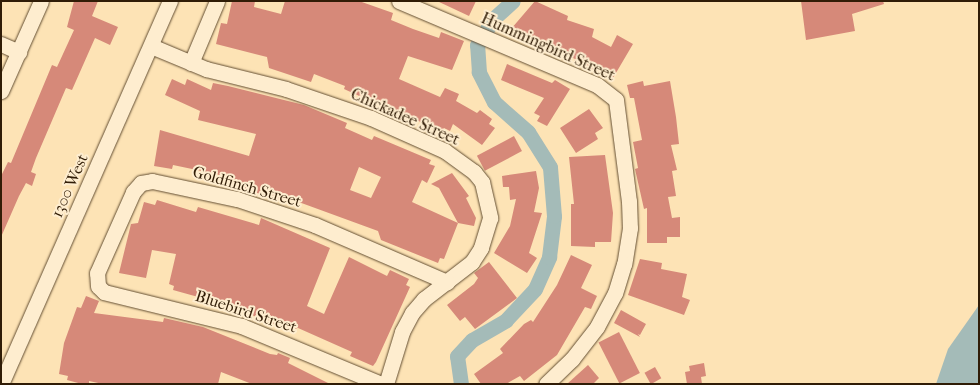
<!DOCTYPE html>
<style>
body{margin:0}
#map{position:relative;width:980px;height:385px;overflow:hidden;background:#fde3b5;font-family:"IM FELL French Canon",serif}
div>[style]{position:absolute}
.water>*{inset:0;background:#a4bbb8}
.canal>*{height:15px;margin:-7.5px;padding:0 7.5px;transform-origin:7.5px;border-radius:7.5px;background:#a4bbb8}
.building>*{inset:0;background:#d68979;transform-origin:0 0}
.roads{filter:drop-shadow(0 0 1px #634e32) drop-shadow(0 0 1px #634e32)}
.minor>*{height:15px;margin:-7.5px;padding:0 7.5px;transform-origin:7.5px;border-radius:7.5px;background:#feedcf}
span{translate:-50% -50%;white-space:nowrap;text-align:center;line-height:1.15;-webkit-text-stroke:4px #feedcf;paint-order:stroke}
.street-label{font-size:16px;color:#301c06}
.frame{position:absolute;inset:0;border:2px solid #301c06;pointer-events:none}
</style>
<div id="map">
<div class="water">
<div style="clip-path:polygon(979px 305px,979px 383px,936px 384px,948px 349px)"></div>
</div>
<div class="canal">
<div style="left:461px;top:384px;width:28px;rotate:-98deg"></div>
<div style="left:457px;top:356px;width:22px;rotate:-47deg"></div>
<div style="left:472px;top:340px;width:39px;rotate:-30deg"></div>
<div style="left:506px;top:320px;width:42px;rotate:-46.9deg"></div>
<div style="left:535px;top:289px;width:35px;rotate:-66deg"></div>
<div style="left:549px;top:257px;width:41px;rotate:-83deg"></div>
<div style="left:554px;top:216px;width:49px;rotate:-94.7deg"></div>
<div style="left:550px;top:167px;width:41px;rotate:-122.2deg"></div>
<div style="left:528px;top:132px;width:45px;rotate:-138.6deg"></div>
<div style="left:494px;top:102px;width:34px;rotate:-117deg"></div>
<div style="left:479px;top:72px;width:27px;rotate:-94deg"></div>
<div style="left:477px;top:45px;width:32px;rotate:-58deg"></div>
<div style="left:494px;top:18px;width:25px;rotate:-42deg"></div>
</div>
<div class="building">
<div style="clip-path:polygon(74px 1px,98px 1px,92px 16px,118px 27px,110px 45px,95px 38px,72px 90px,66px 88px,36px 158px,31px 172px,36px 174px,32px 186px,26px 183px,19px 196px,1px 237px,1px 176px,8px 162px,11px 163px,52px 65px,57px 67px,74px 30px,67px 27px)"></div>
<div style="clip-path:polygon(232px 1px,255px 1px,254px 7px,281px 14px,285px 1px,359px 1px,393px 13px,391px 20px,413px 29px,439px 38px,441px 32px,464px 41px,452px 70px,408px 56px,399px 79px,440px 97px,445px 88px,459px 94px,456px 101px,477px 113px,480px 110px,492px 119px,489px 124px,495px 128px,482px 145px,453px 124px,450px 131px,444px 128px,442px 132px,412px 118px,411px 121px,377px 108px,379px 105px,344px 89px,345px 86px,314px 74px,311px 82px,269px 68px,267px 57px,216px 44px,221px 23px,227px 24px)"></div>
<div style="clip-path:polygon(437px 1px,476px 1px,469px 16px)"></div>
<div style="clip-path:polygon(535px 1px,568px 16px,567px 20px,594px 29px,592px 37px,611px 47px,617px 35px,633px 44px,613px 78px,574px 62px,575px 59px,569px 56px,540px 46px,542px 41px,511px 29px)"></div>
<div style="clip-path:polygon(801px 1px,883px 1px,884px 4px,852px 14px,855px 31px,806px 40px)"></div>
<div style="clip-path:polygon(507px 64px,552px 83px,555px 80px,570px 89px,547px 126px,537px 121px,540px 116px,534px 113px,544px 98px,501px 80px)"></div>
<div style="clip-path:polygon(evenodd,172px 79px,185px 85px,187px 79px,211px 90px,213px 83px,228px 86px,304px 105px,347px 123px,345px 128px,372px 140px,374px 136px,431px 160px,429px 164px,435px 166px,427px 183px,422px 180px,412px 202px,458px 223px,439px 188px,431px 184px,452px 173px,469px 196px,466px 198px,476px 218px,474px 226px,458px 223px,444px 259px,440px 258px,438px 263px,381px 240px,378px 231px,285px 197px,283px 202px,240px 187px,241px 182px,216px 174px,173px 165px,172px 169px,154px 166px,160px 130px,249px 156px,256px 134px,198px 120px,200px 111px,165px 95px,172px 79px,359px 167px,381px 177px,371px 198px,350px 190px,359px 167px)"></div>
<div style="clip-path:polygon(643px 81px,644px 86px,670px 81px,676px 117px,679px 144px,671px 145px,677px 170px,672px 171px,676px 196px,668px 197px,672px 218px,680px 217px,680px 237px,667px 237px,667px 243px,647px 243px,647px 208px,644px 209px,635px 169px,638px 168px,633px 142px,642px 140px,634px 98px,630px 98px,627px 85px)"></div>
<div style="clip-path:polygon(589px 109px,603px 128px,595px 133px,598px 139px,576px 153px,560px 128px)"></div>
<div style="left:514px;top:136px;width:17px;height:42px;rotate:62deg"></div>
<div style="clip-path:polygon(605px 155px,613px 213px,611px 242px,595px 242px,595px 247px,571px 246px,571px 204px,574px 204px,569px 157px)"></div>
<div style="clip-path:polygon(536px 171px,539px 188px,534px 212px,542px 213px,529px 253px,537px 258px,527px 273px,494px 253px,510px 226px,516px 199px,510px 200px,509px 187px,503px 187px,502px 176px)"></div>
<div style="clip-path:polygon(157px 200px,196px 212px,198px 207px,259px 225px,261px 218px,330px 248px,307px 306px,324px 314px,349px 257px,387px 276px,390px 270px,409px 279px,406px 285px,410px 287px,376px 362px,373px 366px,350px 356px,352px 352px,298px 328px,289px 330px,227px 305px,173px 290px,174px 286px,169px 284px,176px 254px,152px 250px,146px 278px,119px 273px,131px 224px,138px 223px,144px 202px,155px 205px)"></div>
<div style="clip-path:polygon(571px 255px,592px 265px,581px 288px,597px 296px,591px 309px,585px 307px,557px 355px,524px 381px,520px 376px,506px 384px,481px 384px,474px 374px,503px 353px,500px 349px,524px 324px,531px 320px,533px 322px,557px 285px)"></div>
<div style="clip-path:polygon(640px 259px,662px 263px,661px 269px,687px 274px,682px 297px,690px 300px,684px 315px,628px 295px)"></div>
<div style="clip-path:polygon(489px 262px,517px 298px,475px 329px,465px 317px,460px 321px,447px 305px,474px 284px,478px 278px,474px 273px)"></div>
<div style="clip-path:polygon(86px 296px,99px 301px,94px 313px,163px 322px,164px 318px,203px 327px,270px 354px,277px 355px,278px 353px,290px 358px,288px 363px,330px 384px,252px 384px,221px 372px,218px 384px,103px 384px,89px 381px,89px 384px,82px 384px,67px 380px,68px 376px,59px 374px,64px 343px,77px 307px,81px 308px)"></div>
<div style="clip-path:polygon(621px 310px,646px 324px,640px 335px,638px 334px,640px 337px,614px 323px)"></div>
<div style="left:619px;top:332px;width:46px;height:23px;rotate:63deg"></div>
<div style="clip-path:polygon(704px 363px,706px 376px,701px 377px,702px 384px,687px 384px,685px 372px,690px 371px,689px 366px)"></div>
<div style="clip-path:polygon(588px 365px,599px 378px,593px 384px,567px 384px)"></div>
<div style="left:655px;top:367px;width:13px;height:12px;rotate:61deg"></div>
</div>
<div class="roads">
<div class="minor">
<div style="left:399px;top:1px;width:215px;rotate:23deg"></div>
<div style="left:597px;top:85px;width:24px;rotate:38deg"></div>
<div style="left:616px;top:100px;width:102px;rotate:82.7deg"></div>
<div style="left:629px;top:201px;width:27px;rotate:88deg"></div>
<div style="left:630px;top:228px;width:36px;rotate:99deg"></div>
<div style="left:624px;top:264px;width:30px;rotate:107deg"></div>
<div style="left:615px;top:293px;width:38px;rotate:118deg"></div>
<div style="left:597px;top:327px;width:41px;rotate:128deg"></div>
<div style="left:572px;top:359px;width:36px;rotate:136deg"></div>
<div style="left:1px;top:44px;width:20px;rotate:24deg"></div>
<div style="left:151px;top:46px;width:60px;rotate:22.7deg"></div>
<div style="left:206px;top:69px;width:82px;rotate:14deg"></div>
<div style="left:286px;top:89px;width:90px;rotate:18.8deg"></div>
<div style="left:371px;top:118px;width:81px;rotate:24deg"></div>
<div style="left:445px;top:151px;width:36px;rotate:36deg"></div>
<div style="left:474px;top:172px;width:13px;rotate:51deg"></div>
<div style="left:482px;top:182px;width:37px;rotate:77deg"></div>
<div style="left:490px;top:218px;width:31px;rotate:107deg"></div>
<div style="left:481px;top:248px;width:17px;rotate:123deg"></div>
<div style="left:472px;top:262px;width:61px;rotate:142.4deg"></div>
<div style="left:424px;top:299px;width:18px;rotate:131deg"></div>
<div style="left:412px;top:313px;width:21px;rotate:118deg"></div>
<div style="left:402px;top:332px;width:54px;rotate:107.1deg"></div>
<div style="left:191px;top:63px;width:67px;rotate:-67.2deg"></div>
<div style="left:1px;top:91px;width:98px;rotate:-66deg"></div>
<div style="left:1px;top:384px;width:419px;rotate:-66.2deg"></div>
<div style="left:381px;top:384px;width:151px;rotate:-157.4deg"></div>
<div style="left:242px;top:326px;width:142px;rotate:-166.2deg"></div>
<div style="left:104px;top:292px;width:8px;rotate:-135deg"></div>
<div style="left:98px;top:286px;width:13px;rotate:-94deg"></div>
<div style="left:97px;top:273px;width:89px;rotate:-66deg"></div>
<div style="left:133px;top:192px;width:12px;rotate:-48deg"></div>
<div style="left:141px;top:183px;width:11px;rotate:-10deg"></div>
<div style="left:152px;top:181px;width:87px;rotate:12deg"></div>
<div style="left:237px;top:199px;width:82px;rotate:18.4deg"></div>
<div style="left:315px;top:225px;width:144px;rotate:23.4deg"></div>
</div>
</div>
<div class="street-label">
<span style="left:548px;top:47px;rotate:24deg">Hummingbird Street</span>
<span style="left:405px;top:117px;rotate:24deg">Chickadee Street</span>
<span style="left:70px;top:186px;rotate:-66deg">1300 West</span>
<span style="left:247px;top:187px;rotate:16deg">Goldfinch Street</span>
<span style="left:246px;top:312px;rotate:18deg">Bluebird Street</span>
</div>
<div class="frame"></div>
</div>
